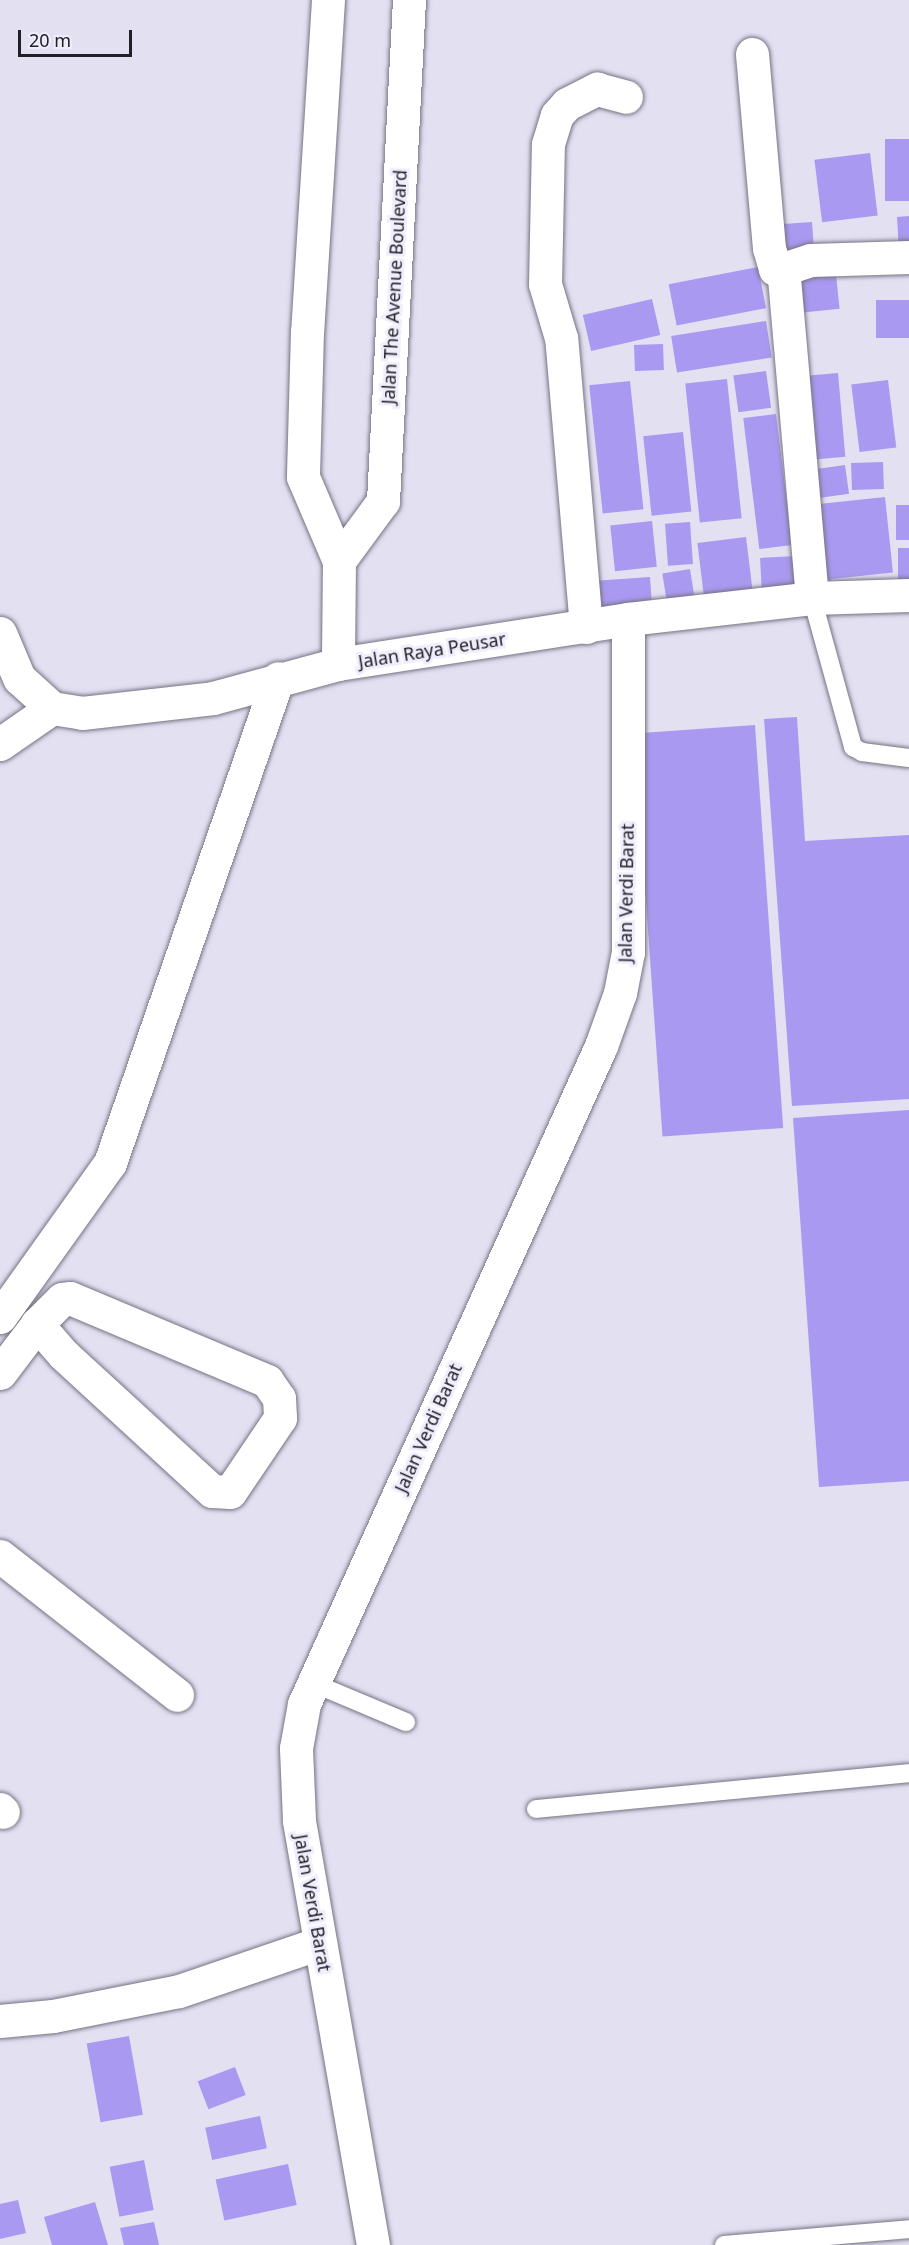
<!DOCTYPE html>
<style>
body{margin:0}
#map{position:relative;width:909px;height:2245px;overflow:hidden;background:#e3e0f2;font-family:"Noto Sans",sans-serif}
div>[style]{position:absolute}
.building>*{inset:0;background:#aa99f0;transform-origin:0 0}
.roads{filter:drop-shadow(0 0 2px #767383) drop-shadow(0 0 2px #767383)}
.service>*{height:18px;margin:-9px;padding:0 9px;transform-origin:9px;border-radius:9px;background:#fff}
.minor>*{height:33px;margin:-16.5px;padding:0 16.5px;transform-origin:16.5px;border-radius:16.5px;background:#fff}
span{translate:-50% -50%;white-space:nowrap;text-align:center;line-height:1.15;-webkit-text-stroke:6px #f0eefc;paint-order:stroke}
.street-label{font-size:18px;color:#212027}
.scale{position:absolute;left:18px;top:30px;width:114px;height:27px;box-sizing:border-box;border:3px solid #212027;border-top:0;padding-left:8px;font-size:18px;line-height:21px;white-space:nowrap;color:#212027;-webkit-text-stroke:4px #f0eefc;paint-order:stroke}
</style>
<div id="map">
<div class="building">
<div style="left:885px;top:139px;width:24px;height:62px"></div>
<div style="left:870px;top:153px;width:63px;height:56px;rotate:83deg"></div>
<div style="clip-path:polygon(909px 216px,909px 249px,899px 250px,897px 217px)"></div>
<div style="left:812px;top:222px;width:31px;height:40px;rotate:86deg"></div>
<div style="left:835px;top:265px;width:44px;height:44px;rotate:84deg"></div>
<div style="left:758px;top:267px;width:42px;height:91px;rotate:79deg"></div>
<div style="left:652px;top:299px;width:37px;height:71px;rotate:77deg"></div>
<div style="left:909px;top:300px;width:38px;height:33px;rotate:90deg"></div>
<div style="left:766px;top:321px;width:37px;height:96px;rotate:81deg"></div>
<div style="left:663px;top:344px;width:26px;height:29px;rotate:88deg"></div>
<div style="left:766px;top:371px;width:37px;height:33px;rotate:82deg"></div>
<div style="left:838px;top:373px;width:84px;height:43px;rotate:85deg"></div>
<div style="left:727px;top:379px;width:140px;height:42px;rotate:84deg"></div>
<div style="left:888px;top:380px;width:68px;height:37px;rotate:83deg"></div>
<div style="left:630px;top:381px;width:129px;height:41px;rotate:84deg"></div>
<div style="left:776px;top:414px;width:132px;height:33px;rotate:83deg"></div>
<div style="left:683px;top:432px;width:80px;height:40px;rotate:84deg"></div>
<div style="left:883px;top:462px;width:27px;height:32px;rotate:88deg"></div>
<div style="left:845px;top:465px;width:29px;height:43px;rotate:82deg"></div>
<div style="left:885px;top:497px;width:76px;height:78px;rotate:84deg"></div>
<div style="left:909px;top:505px;width:35px;height:13px;rotate:90deg"></div>
<div style="left:652px;top:521px;width:46px;height:42px;rotate:84deg"></div>
<div style="left:690px;top:522px;width:42px;height:25px;rotate:86deg"></div>
<div style="left:746px;top:537px;width:63px;height:49px;rotate:83deg"></div>
<div style="left:898px;top:548px;width:11px;height:39px"></div>
<div style="left:796px;top:556px;width:43px;height:36px;rotate:87deg"></div>
<div style="left:690px;top:569px;width:36px;height:28px;rotate:81deg"></div>
<div style="left:650px;top:577px;width:29px;height:61px;rotate:86deg"></div>
<div style="clip-path:polygon(797px 717px,805px 841px,909px 835px,909px 1099px,792px 1106px,764px 719px)"></div>
<div style="left:755px;top:725px;width:404px;height:121px;rotate:86deg"></div>
<div style="clip-path:polygon(909px 1110px,909px 1481px,819px 1487px,793px 1118px)"></div>
<div style="left:129px;top:2036px;width:80px;height:43px;rotate:80deg"></div>
<div style="left:235px;top:2067px;width:30px;height:40px;rotate:69deg"></div>
<div style="left:260px;top:2116px;width:33px;height:56px;rotate:78deg"></div>
<div style="left:144px;top:2160px;width:51px;height:35px;rotate:79deg"></div>
<div style="left:288px;top:2164px;width:42px;height:74px;rotate:78deg"></div>
<div style="clip-path:polygon(18px 2200px,26px 2233px,0 2239px,0 2204px)"></div>
<div style="clip-path:polygon(95px 2202px,108px 2245px,52px 2245px,44px 2217px)"></div>
<div style="clip-path:polygon(154px 2222px,159px 2245px,124px 2245px,120px 2228px)"></div>
</div>
<div class="roads">
<div class="service">
<div style="left:812px;top:598px;width:155px;rotate:74.6deg"></div>
<div style="left:853px;top:747px;width:10px;rotate:29deg"></div>
<div style="left:862px;top:752px;width:47px;rotate:7.3deg"></div>
<div style="left:313px;top:1683px;width:101px;rotate:22.8deg"></div>
<div style="left:536px;top:1809px;width:375px;rotate:-5.5deg"></div>
<div style="left:724px;top:2245px;width:186px;rotate:-4.9deg"></div>
</div>
<div class="minor">
<div style="left:328px;top:0;width:332px;rotate:93.6deg"></div>
<div style="left:307px;top:331px;width:146px;rotate:91.6deg"></div>
<div style="left:303px;top:477px;width:91px;rotate:66.8deg"></div>
<div style="left:339px;top:561px;width:103px;rotate:90.6deg"></div>
<div style="left:752px;top:54px;width:195px;rotate:85deg"></div>
<div style="left:769px;top:248px;width:22px;rotate:74deg"></div>
<div style="left:775px;top:269px;width:8px"></div>
<div style="left:339px;top:561px;width:74px;rotate:-53.7deg"></div>
<div style="left:383px;top:501px;width:502px;rotate:-87.03deg"></div>
<div style="left:812px;top:598px;width:330px;rotate:-95deg"></div>
<div style="left:783px;top:269px;width:29px;rotate:-18deg"></div>
<div style="left:811px;top:260px;width:98px;rotate:-1.8deg"></div>
<div style="left:586px;top:627px;width:290px;rotate:-94.9deg"></div>
<div style="left:561px;top:338px;width:56px;rotate:-106.5deg"></div>
<div style="left:545px;top:284px;width:140px;rotate:-88.8deg"></div>
<div style="left:548px;top:144px;width:30px;rotate:-73deg"></div>
<div style="left:557px;top:115px;width:15px;rotate:-48deg"></div>
<div style="left:567px;top:104px;width:34px;rotate:-27deg"></div>
<div style="left:597px;top:89px;width:30px;rotate:15deg"></div>
<div style="left:0;top:633px;width:49px;rotate:67.1deg"></div>
<div style="left:19px;top:678px;width:45px;rotate:42.3deg"></div>
<div style="left:52px;top:708px;width:30px;rotate:9deg"></div>
<div style="left:82px;top:713px;width:132px;rotate:-6.5deg"></div>
<div style="left:213px;top:698px;width:130px;rotate:-15.2deg"></div>
<div style="left:338px;top:664px;width:293px;rotate:-8.8deg"></div>
<div style="left:628px;top:619px;width:185px;rotate:-6.5deg"></div>
<div style="left:812px;top:598px;width:97px;rotate:-1.8deg"></div>
<div style="left:0;top:744px;width:63px;rotate:-34.7deg"></div>
<div style="left:0;top:1317px;width:189px;rotate:-54.5deg"></div>
<div style="left:110px;top:1163px;width:513px;rotate:-70.89deg"></div>
<div style="left:0;top:1373px;width:61px;rotate:-52.9deg"></div>
<div style="left:37px;top:1324px;width:35px;rotate:-45deg"></div>
<div style="left:62px;top:1299px;width:8px;rotate:-7deg"></div>
<div style="left:70px;top:1298px;width:214px;rotate:22.8deg"></div>
<div style="left:267px;top:1381px;width:21px;rotate:55deg"></div>
<div style="left:279px;top:1398px;width:20px;rotate:87deg"></div>
<div style="left:280px;top:1418px;width:89px;rotate:124deg"></div>
<div style="left:230px;top:1492px;width:18px;rotate:-177deg"></div>
<div style="left:212px;top:1491px;width:202px;rotate:-137.4deg"></div>
<div style="left:63px;top:1354px;width:40px;rotate:-131deg"></div>
<div style="left:0;top:1556px;width:225px;rotate:38.1deg"></div>
<div style="left:0;top:1809px;width:4px;rotate:45deg"></div>
<div style="left:0;top:2021px;width:53px;rotate:-5.4deg"></div>
<div style="left:53px;top:2016px;width:128px;rotate:-11.2deg"></div>
<div style="left:179px;top:1991px;width:149px;rotate:-18.8deg"></div>
<div style="left:373px;top:2245px;width:431px;rotate:-99.9deg"></div>
<div style="left:299px;top:1820px;width:72px;rotate:-92.4deg"></div>
<div style="left:296px;top:1748px;width:45px;rotate:-79.7deg"></div>
<div style="left:304px;top:1704px;width:722px;rotate:-65.71deg"></div>
<div style="left:601px;top:1046px;width:56px;rotate:-70.3deg"></div>
<div style="left:620px;top:993px;width:42px;rotate:-79deg"></div>
<div style="left:628px;top:952px;width:333px;rotate:-90deg"></div>
</div>
</div>
<div class="street-label">
<span style="left:394px;top:287px;rotate:-87deg">Jalan The Avenue Boulevard</span>
<span style="left:432px;top:650px;rotate:-9deg">Jalan Raya Peusar</span>
<span style="left:626px;top:893px;rotate:-89deg">Jalan Verdi Barat</span>
<span style="left:428px;top:1428px;rotate:-66deg">Jalan Verdi Barat</span>
<span style="left:313px;top:1903px;rotate:80deg">Jalan Verdi Barat</span>
</div>
<div class="scale">20 m</div>
</div>
